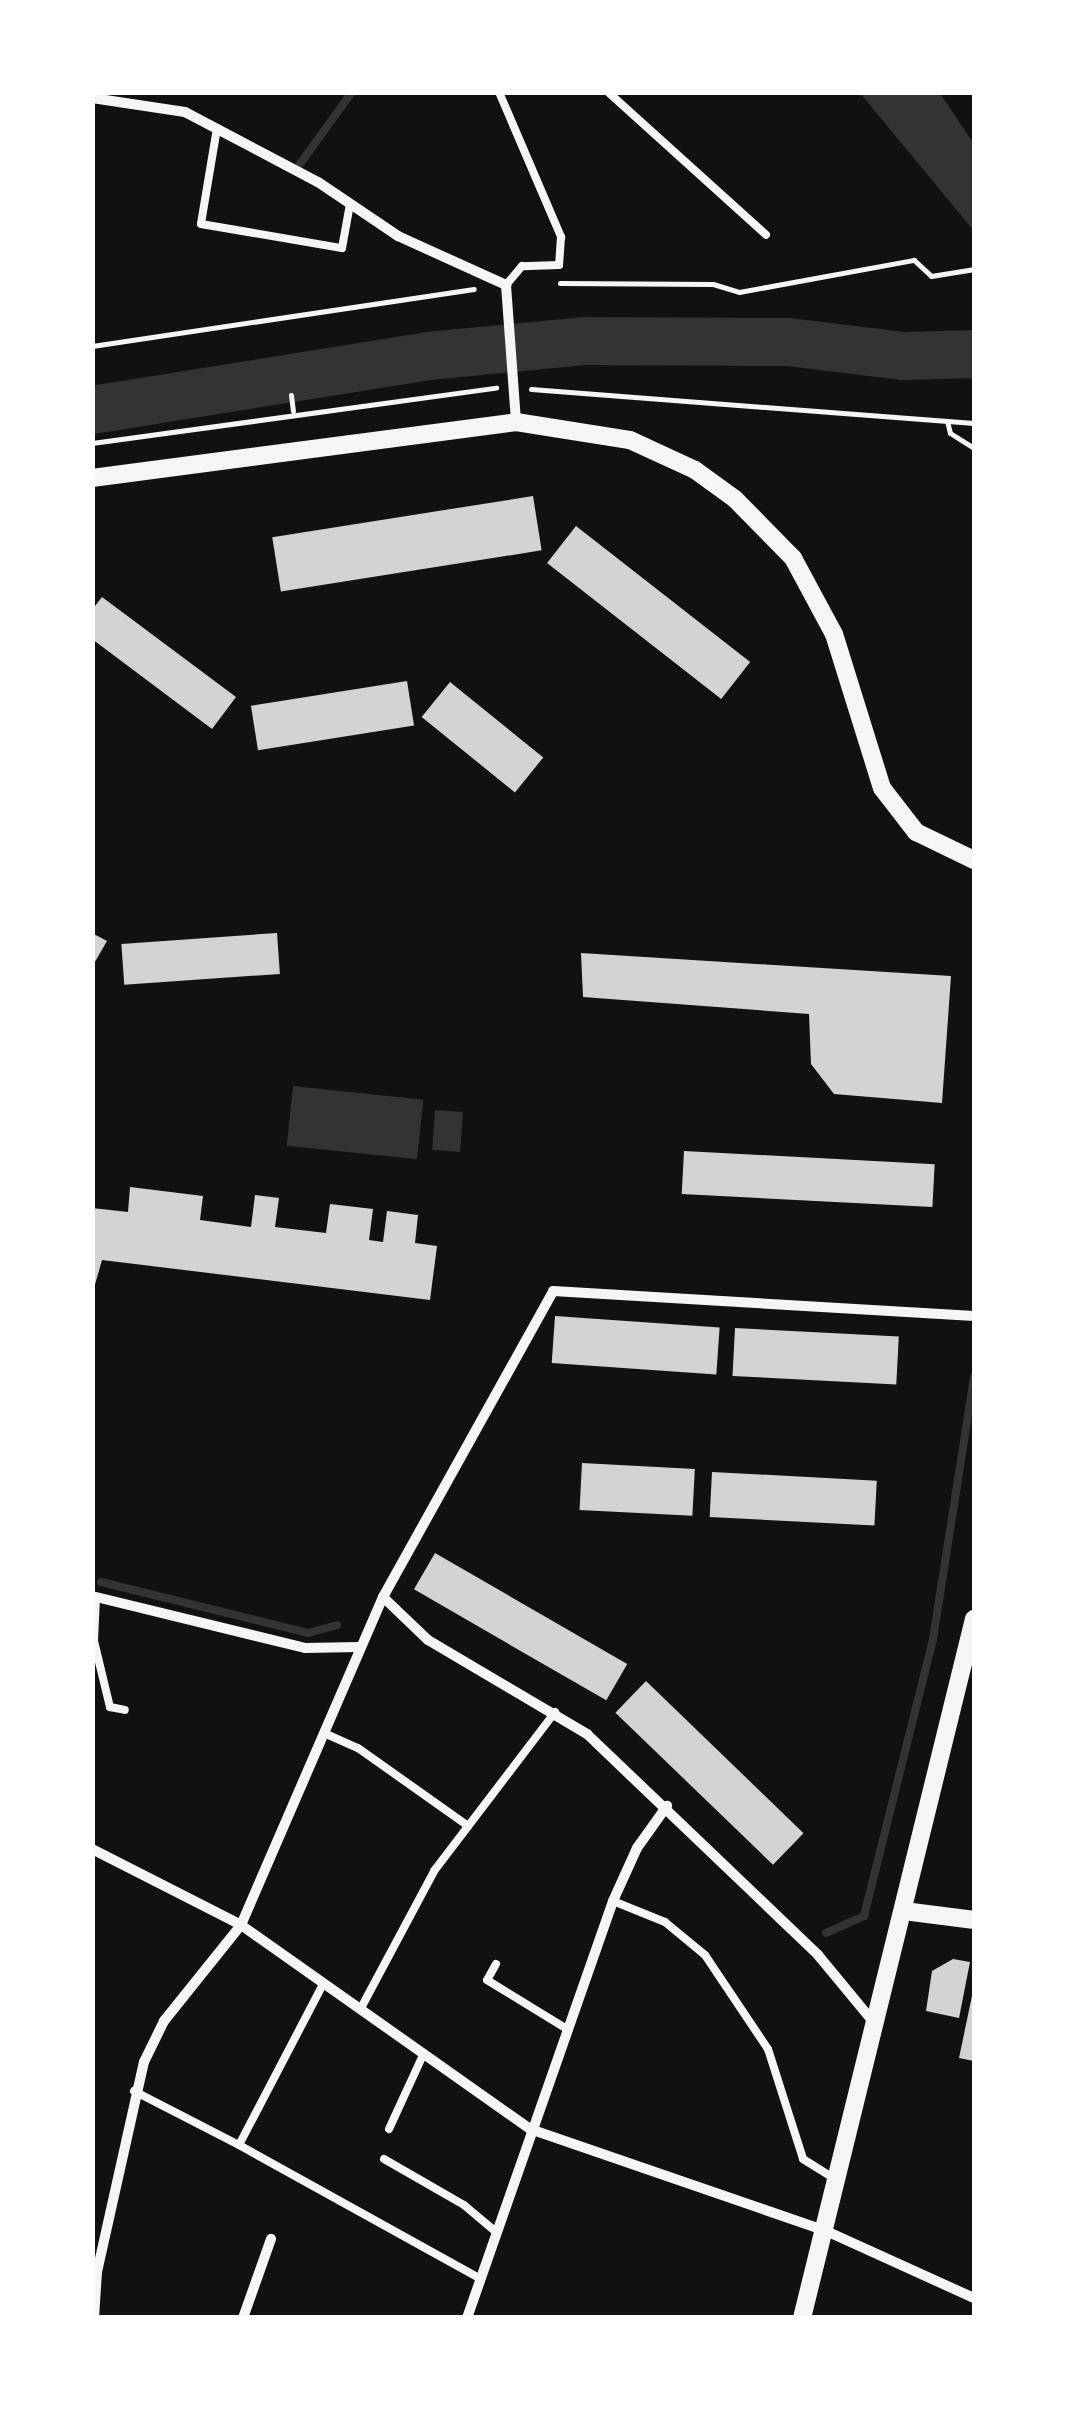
<!DOCTYPE html>
<style>
body{margin:0}
#map{position:relative;width:1067px;height:2410px;overflow:hidden;background:#111;font-family:"Source Serif 4",serif}
div>[style]{position:absolute}
.water>*{inset:0;background:#333;transform-origin:0 0}
.stream>*{height:8px;margin:-4px;padding:0 4px;transform-origin:4px;border-radius:4px;background:#333}
.river>*{height:48px;margin:-24px;padding:0 24px;transform-origin:24px;border-radius:24px;background:#333}
.building>*{inset:0;background:#d3d3d3;transform-origin:0 0}
.path>*{height:5px;margin:-2.5px;padding:0 2.5px;transform-origin:2.5px;border-radius:2.5px;background:#f5f5f5}
.service>*{height:8px;margin:-4px;padding:0 4px;transform-origin:4px;border-radius:4px;background:#f5f5f5}
.minor>*{height:10px;margin:-5px;padding:0 5px;transform-origin:5px;border-radius:5px;background:#f5f5f5}
.tertiary>*{height:18px;margin:-9px;padding:0 9px;transform-origin:9px;border-radius:9px;background:#f5f5f5}
span{translate:-50% -50%;white-space:nowrap;text-align:center;line-height:1.15;-webkit-text-stroke:10px #fff;paint-order:stroke}
.frame{position:absolute;inset:0;border:95px solid #fff;pointer-events:none}
</style>
<div id="map">
<div class="water">
<div style="clip-path:polygon(940px 93px,974px 144px,974px 231px,860px 93px)"></div>
<div style="left:293px;top:1086px;width:131px;height:60px;rotate:6deg"></div>
<div style="left:435px;top:1110px;width:28px;height:40px;rotate:4deg"></div>
</div>
<div class="stream">
<div style="left:300px;top:164px;width:89px;rotate:-54.2deg"></div>
<div style="left:101px;top:1582px;width:213px;rotate:13.8deg"></div>
<div style="left:308px;top:1633px;width:30px;rotate:-15deg"></div>
<div style="left:826px;top:1933px;width:42px;rotate:-24.1deg"></div>
<div style="left:864px;top:1916px;width:285px;rotate:-76deg"></div>
<div style="left:933px;top:1639px;width:266px;rotate:-81.1deg"></div>
</div>
<div class="river">
<div style="left:92px;top:410px;width:340px;rotate:-9.1deg"></div>
<div style="left:428px;top:356px;width:156px;rotate:-5.5deg"></div>
<div style="left:583px;top:341px;width:205px;rotate:0.3deg"></div>
<div style="left:788px;top:342px;width:117px;rotate:6.9deg"></div>
<div style="left:904px;top:356px;width:70px;rotate:-1.6deg"></div>
</div>
<div class="building">
<div style="left:533px;top:496px;width:55px;height:264px;rotate:81deg"></div>
<div style="left:576px;top:526px;width:221px;height:47px;rotate:38deg"></div>
<div style="clip-path:polygon(102px 597px,236px 697px,212px 729px,92px 639px,92px 610px)"></div>
<div style="left:407px;top:681px;width:45px;height:158px;rotate:81deg"></div>
<div style="left:450px;top:682px;width:120px;height:45px;rotate:39deg"></div>
<div style="clip-path:polygon(92px 933px,107px 941px,92px 967px)"></div>
<div style="left:277px;top:933px;width:41px;height:156px;rotate:86deg"></div>
<div style="clip-path:polygon(581px 953px,951px 976px,942px 1103px,834px 1094px,811px 1064px,809px 1014px,583px 997px)"></div>
<div style="left:684px;top:1151px;width:251px;height:43px;rotate:3deg"></div>
<div style="clip-path:polygon(130px 1187px,203px 1196px,200px 1220px,251px 1227px,255px 1195px,279px 1198px,275px 1227px,326px 1233px,330px 1204px,373px 1209px,369px 1240px,383px 1242px,387px 1211px,418px 1215px,415px 1243px,437px 1246px,430px 1300px,102px 1260px,92px 1295px,92px 1208px,128px 1212px)"></div>
<div style="left:555px;top:1316px;width:165px;height:47px;rotate:4deg"></div>
<div style="left:735px;top:1328px;width:164px;height:48px;rotate:3deg"></div>
<div style="left:582px;top:1463px;width:113px;height:47px;rotate:3deg"></div>
<div style="left:712px;top:1472px;width:165px;height:45px;rotate:3deg"></div>
<div style="left:435px;top:1553px;width:222px;height:42px;rotate:30deg"></div>
<div style="left:646px;top:1681px;width:219px;height:44px;rotate:44deg"></div>
<div style="clip-path:polygon(953px 1959px,970px 1962px,959px 2018px,926px 2011px,932px 1971px)"></div>
<div style="clip-path:polygon(973px 1991px,974px 1991px,974px 2061px,959px 2058px)"></div>
</div>
<div class="path">
<div style="left:560px;top:283px;width:153px;rotate:0.4deg"></div>
<div style="left:713px;top:284px;width:27px;rotate:17deg"></div>
<div style="left:739px;top:292px;width:178px;rotate:-10.4deg"></div>
<div style="left:914px;top:260px;width:23px;rotate:43deg"></div>
<div style="left:931px;top:276px;width:44px;rotate:-9.2deg"></div>
<div style="left:92px;top:346px;width:386px;rotate:-8.5deg"></div>
<div style="left:531px;top:389px;width:444px;rotate:4.4deg"></div>
<div style="left:291px;top:395px;width:16px;rotate:83deg"></div>
<div style="left:947px;top:421px;width:12px;rotate:76deg"></div>
<div style="left:950px;top:433px;width:28px;rotate:32deg"></div>
<div style="left:92px;top:443px;width:408px;rotate:-7.8deg"></div>
</div>
<div class="service">
<div style="left:499px;top:92px;width:158px;rotate:66.8deg"></div>
<div style="left:561px;top:237px;width:28px;rotate:94deg"></div>
<div style="left:559px;top:265px;width:37px;rotate:178deg"></div>
<div style="left:522px;top:266px;width:25px;rotate:130deg"></div>
<div style="left:608px;top:92px;width:213px;rotate:42.1deg"></div>
<div style="left:217px;top:128px;width:97px;rotate:99.5deg"></div>
<div style="left:201px;top:224px;width:143px;rotate:9.7deg"></div>
<div style="left:342px;top:248px;width:45px;rotate:-79.7deg"></div>
<div style="left:96px;top:1597px;width:44px;rotate:92.6deg"></div>
<div style="left:94px;top:1641px;width:68px;rotate:76.4deg"></div>
<div style="left:110px;top:1707px;width:15px;rotate:11deg"></div>
<div style="left:324px;top:1733px;width:37px;rotate:24deg"></div>
<div style="left:358px;top:1748px;width:135px;rotate:35.3deg"></div>
<div style="left:613px;top:1901px;width:56px;rotate:22deg"></div>
<div style="left:665px;top:1922px;width:52px;rotate:39.5deg"></div>
<div style="left:705px;top:1955px;width:113px;rotate:56.2deg"></div>
<div style="left:768px;top:2049px;width:115px;rotate:72.3deg"></div>
<div style="left:803px;top:2159px;width:38px;rotate:32deg"></div>
<div style="left:496px;top:1964px;width:18px;rotate:119deg"></div>
<div style="left:487px;top:1980px;width:94px;rotate:31.5deg"></div>
<div style="left:361px;top:2008px;width:155px;rotate:-61.9deg"></div>
<div style="left:434px;top:1871px;width:200px;rotate:-52.7deg"></div>
<div style="left:134px;top:2091px;width:118px;rotate:27.2deg"></div>
<div style="left:239px;top:2145px;width:182px;rotate:-62.4deg"></div>
<div style="left:389px;top:2129px;width:81px;rotate:-65.3deg"></div>
<div style="left:239px;top:2145px;width:274px;rotate:29deg"></div>
<div style="left:384px;top:2159px;width:92px;rotate:29.9deg"></div>
<div style="left:464px;top:2205px;width:39px;rotate:40deg"></div>
</div>
<div class="minor">
<div style="left:92px;top:98px;width:94px;rotate:8.6deg"></div>
<div style="left:185px;top:112px;width:150px;rotate:27.8deg"></div>
<div style="left:318px;top:182px;width:97px;rotate:34deg"></div>
<div style="left:398px;top:236px;width:119px;rotate:24.4deg"></div>
<div style="left:506px;top:285px;width:137px;rotate:85.8deg"></div>
<div style="left:92px;top:1596px;width:219px;rotate:13.7deg"></div>
<div style="left:305px;top:1648px;width:54px;rotate:-1.1deg"></div>
<div style="left:383px;top:1597px;width:62px;rotate:43.7deg"></div>
<div style="left:428px;top:1640px;width:185px;rotate:30.6deg"></div>
<div style="left:587px;top:1734px;width:320px;rotate:43.7deg"></div>
<div style="left:818px;top:1955px;width:89px;rotate:50.4deg"></div>
<div style="left:92px;top:1849px;width:167px;rotate:27deg"></div>
<div style="left:241px;top:1925px;width:354px;rotate:35.2deg"></div>
<div style="left:530px;top:2129px;width:311px;rotate:19deg"></div>
<div style="left:824px;top:2230px;width:165px;rotate:24.4deg"></div>
<div style="left:94px;top:2318px;width:46px;rotate:-86.3deg"></div>
<div style="left:97px;top:2272px;width:215px;rotate:-77.4deg"></div>
<div style="left:144px;top:2062px;width:46px;rotate:-64deg"></div>
<div style="left:164px;top:2021px;width:123px;rotate:-51.3deg"></div>
<div style="left:241px;top:1925px;width:357px;rotate:-66.6deg"></div>
<div style="left:383px;top:1597px;width:350px;rotate:-60.9deg"></div>
<div style="left:553px;top:1291px;width:422px;rotate:3.4deg"></div>
<div style="left:243px;top:2318px;width:84px;rotate:-70.5deg"></div>
<div style="left:467px;top:2318px;width:442px;rotate:-70.7deg"></div>
<div style="left:613px;top:1901px;width:58px;rotate:-65.6deg"></div>
<div style="left:637px;top:1848px;width:52px;rotate:-54.5deg"></div>
</div>
<div class="tertiary">
<div style="left:92px;top:478px;width:428px;rotate:-7.5deg"></div>
<div style="left:516px;top:422px;width:115px;rotate:9deg"></div>
<div style="left:630px;top:440px;width:72px;rotate:24.8deg"></div>
<div style="left:695px;top:470px;width:49px;rotate:35.9deg"></div>
<div style="left:735px;top:499px;width:83px;rotate:45.5deg"></div>
<div style="left:793px;top:558px;width:86px;rotate:61.7deg"></div>
<div style="left:834px;top:634px;width:161px;rotate:72.7deg"></div>
<div style="left:882px;top:788px;width:56px;rotate:52.3deg"></div>
<div style="left:916px;top:832px;width:64px;rotate:25.8deg"></div>
<div style="left:904px;top:1911px;width:71px;rotate:7.3deg"></div>
<div style="left:802px;top:2318px;width:720px;rotate:-76.18deg"></div>
</div>
<div class="frame"></div>
</div>
